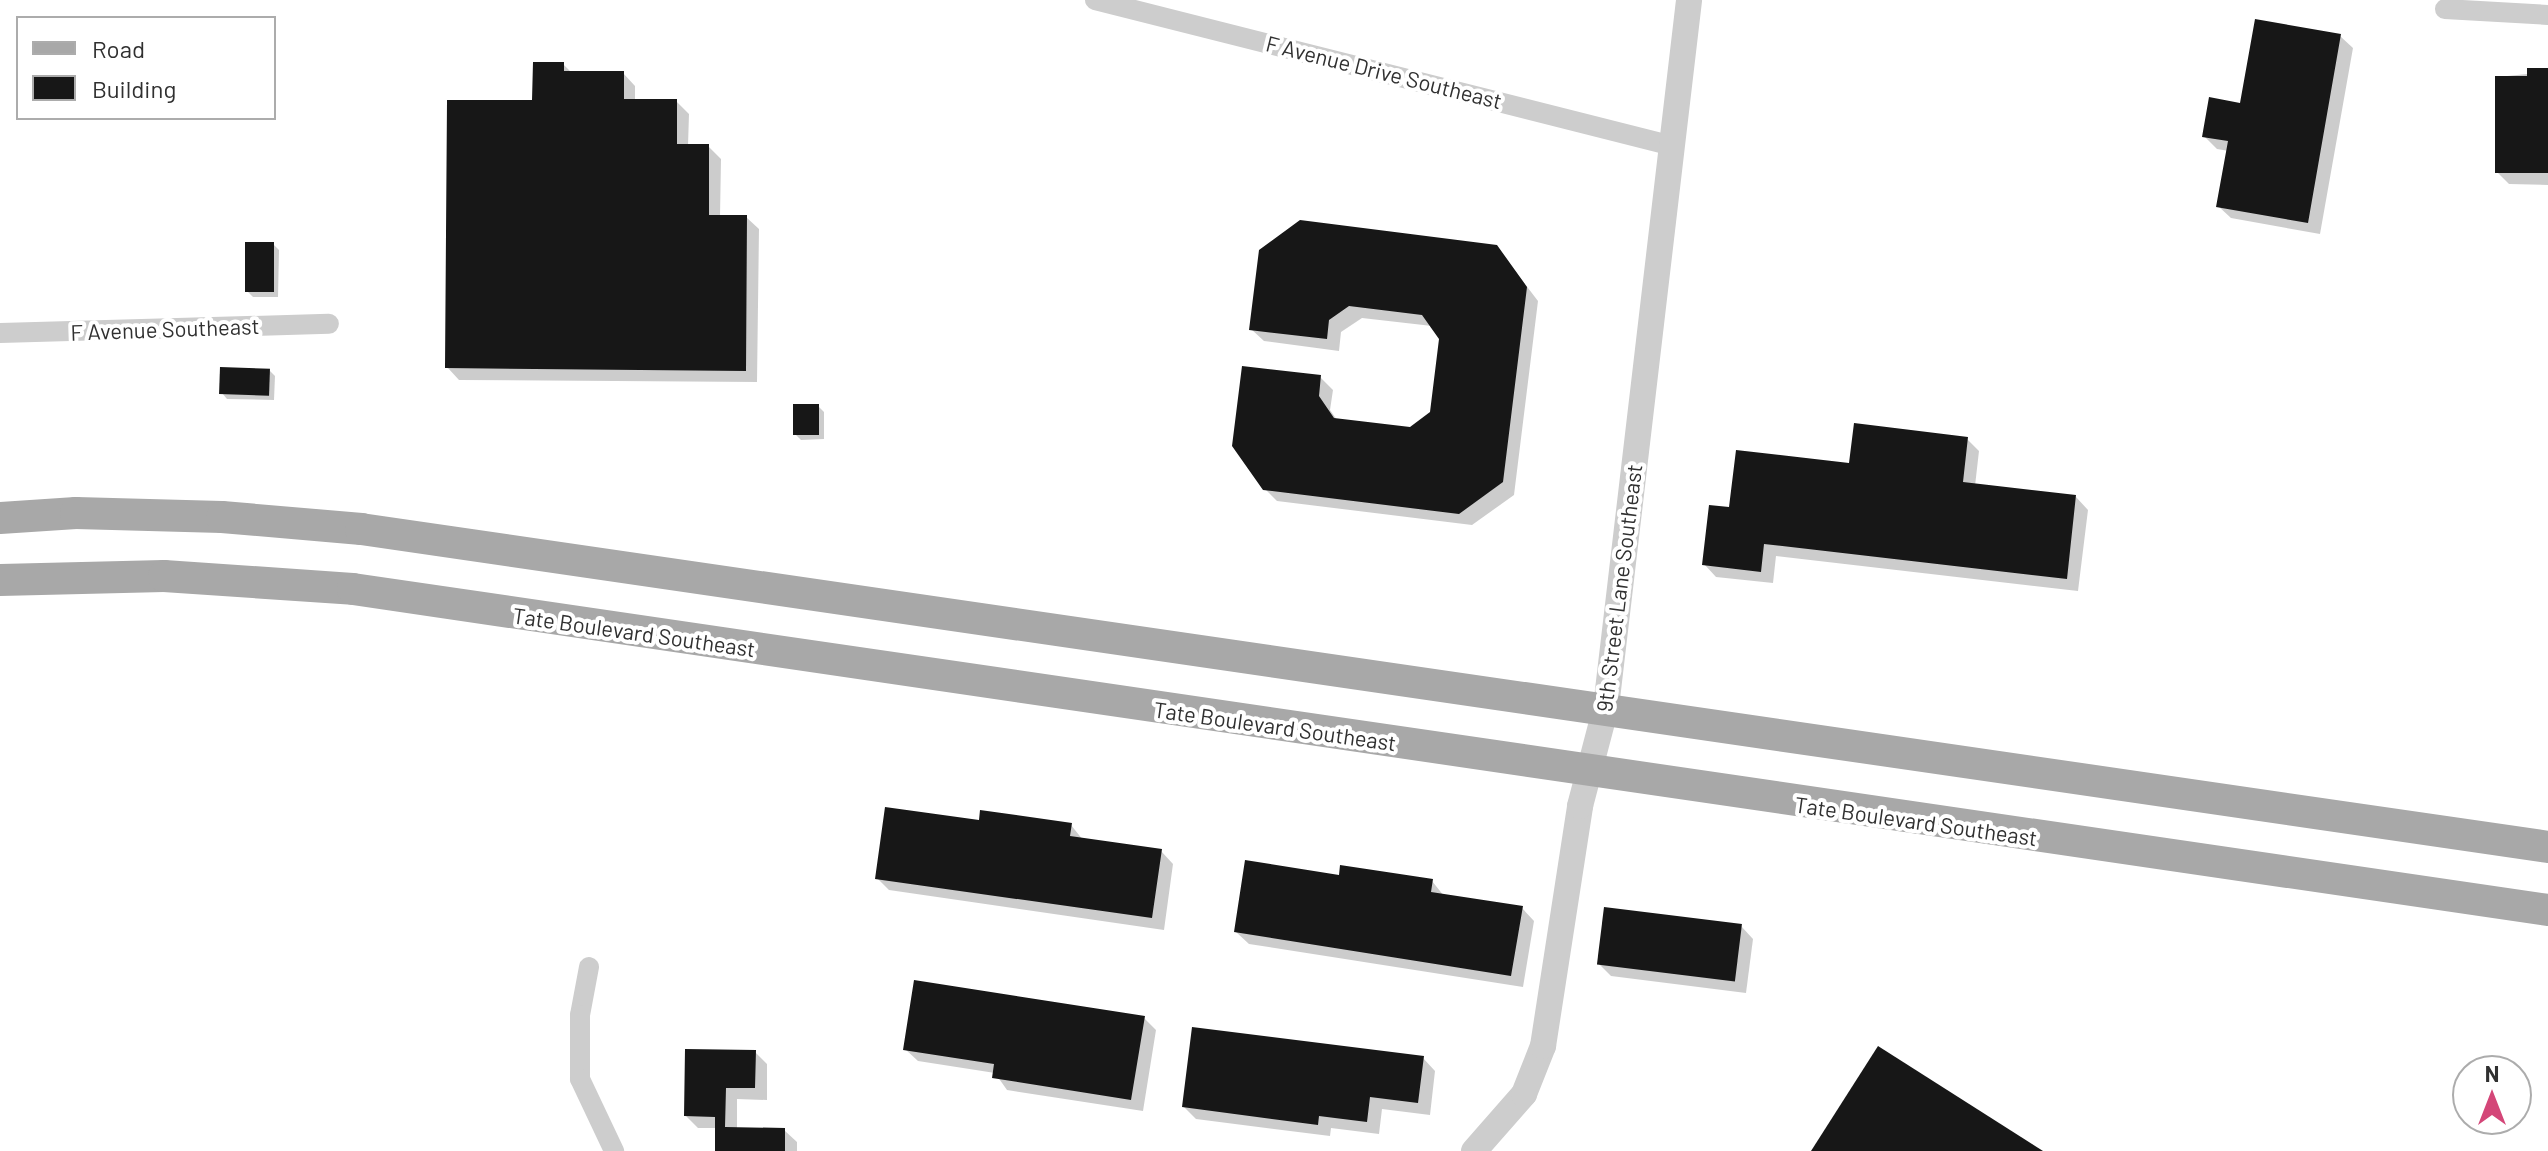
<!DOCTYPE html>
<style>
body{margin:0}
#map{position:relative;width:2548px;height:1151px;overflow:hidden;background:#fff;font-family:Barlow,sans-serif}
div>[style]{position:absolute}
.shadow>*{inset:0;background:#0003}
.building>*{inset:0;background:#171717;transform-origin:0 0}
.minor>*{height:20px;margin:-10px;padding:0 10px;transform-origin:10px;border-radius:10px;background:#cdcdcd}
.tertiary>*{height:26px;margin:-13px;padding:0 13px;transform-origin:13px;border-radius:13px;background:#cdcdcd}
.primary>*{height:32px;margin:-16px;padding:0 16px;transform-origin:16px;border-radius:16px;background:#a8a8a8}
span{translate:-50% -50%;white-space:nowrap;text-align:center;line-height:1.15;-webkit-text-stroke:8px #fff;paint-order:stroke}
.street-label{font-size:22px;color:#303030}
.legend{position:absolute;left:16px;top:16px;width:260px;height:104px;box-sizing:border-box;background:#fff;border:2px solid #acacac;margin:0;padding:10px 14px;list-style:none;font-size:24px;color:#303030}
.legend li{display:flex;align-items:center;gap:16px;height:40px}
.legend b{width:40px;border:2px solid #acacac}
.north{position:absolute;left:2452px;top:1055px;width:80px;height:80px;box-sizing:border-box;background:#fff;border:2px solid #acacac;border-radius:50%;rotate:0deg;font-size:22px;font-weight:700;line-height:32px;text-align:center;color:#303030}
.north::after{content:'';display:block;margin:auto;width:28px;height:36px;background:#d44678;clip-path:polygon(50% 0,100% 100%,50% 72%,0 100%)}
</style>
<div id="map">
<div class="shadow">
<div style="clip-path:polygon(2340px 36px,2353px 48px,2320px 234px,2231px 218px,2218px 206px,2229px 151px,2217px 149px,2204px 136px)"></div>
<div style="clip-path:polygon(563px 64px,572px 73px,623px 73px,635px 86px,635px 101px,676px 101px,689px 114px,688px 146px,708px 146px,721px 159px,720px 217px,746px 217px,759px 229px,757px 382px,459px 380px,447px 367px,534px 102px)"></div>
<div style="clip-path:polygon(2548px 72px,2548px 185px,2509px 184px,2497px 172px,2497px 77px)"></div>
<div style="clip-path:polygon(273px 244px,279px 250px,278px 297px,253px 297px,247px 291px)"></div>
<div style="clip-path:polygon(1496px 246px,1538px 301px,1514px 495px,1472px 525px,1277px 501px,1264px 488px,1320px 377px,1333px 390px,1330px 410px,1337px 420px,1410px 429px,1432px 414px,1441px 339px,1432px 326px,1362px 318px,1341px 332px,1339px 351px,1264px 341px,1251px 329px)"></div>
<div style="clip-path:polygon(269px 370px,275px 376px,274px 400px,227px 399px,222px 393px)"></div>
<div style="clip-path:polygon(818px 406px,824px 412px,824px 439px,801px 440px,795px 434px)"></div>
<div style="clip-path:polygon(1967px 439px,1979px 451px,1975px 486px,2076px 497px,2088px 510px,2078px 591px,1776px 556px,1773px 583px,1716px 577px,1704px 564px,1731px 509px,1851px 465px)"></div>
<div style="clip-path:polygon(980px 822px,1071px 825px,1083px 840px,1161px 851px,1173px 864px,1164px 930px,889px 890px,877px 878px)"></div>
<div style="clip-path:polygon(1341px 877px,1432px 881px,1444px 896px,1522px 908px,1534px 921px,1523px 987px,1249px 944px,1236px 932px)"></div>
<div style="clip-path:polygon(1741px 926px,1753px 939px,1746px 993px,1611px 976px,1599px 964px)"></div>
<div style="clip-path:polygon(1144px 1018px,1156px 1030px,1143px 1111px,1007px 1090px,995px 1073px,918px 1061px,905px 1049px)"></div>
<div style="clip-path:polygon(755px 1052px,767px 1064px,767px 1100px,737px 1099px,737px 1129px,784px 1130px,797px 1142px,797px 1151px,717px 1151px,717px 1128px,698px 1128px,686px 1116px)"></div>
<div style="clip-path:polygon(1423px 1058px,1435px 1071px,1430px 1115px,1382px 1109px,1379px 1134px,1331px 1128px,1330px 1136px,1196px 1119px,1184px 1107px)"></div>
</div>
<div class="building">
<div style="clip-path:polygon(2255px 19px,2341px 34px,2308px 223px,2216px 207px,2228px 141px,2202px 137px,2209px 97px,2240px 103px)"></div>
<div style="clip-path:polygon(533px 62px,564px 62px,564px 71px,624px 71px,624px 99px,677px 99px,677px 144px,709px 144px,709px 215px,747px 215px,746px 371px,445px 368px,447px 100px,532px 100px)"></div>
<div style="clip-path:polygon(2527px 68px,2548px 68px,2548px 173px,2495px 173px,2495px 76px,2527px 76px)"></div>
<div style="clip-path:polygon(1300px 220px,1497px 245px,1527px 287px,1503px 482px,1459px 514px,1263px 490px,1232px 446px,1242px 366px,1321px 375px,1319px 396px,1334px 418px,1410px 427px,1430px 412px,1439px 339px,1422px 315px,1349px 306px,1329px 320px,1327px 339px,1249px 330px,1259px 250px)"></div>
<div style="left:245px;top:242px;width:29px;height:50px"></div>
<div style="left:220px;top:367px;width:50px;height:27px;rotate:2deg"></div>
<div style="left:793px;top:404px;width:26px;height:31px"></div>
<div style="clip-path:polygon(1854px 423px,1968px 437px,1963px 482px,2076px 495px,2067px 579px,1764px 544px,1761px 572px,1702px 565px,1709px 505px,1729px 507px,1736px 450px,1849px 463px)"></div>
<div style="clip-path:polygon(885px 807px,979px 820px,980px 810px,1072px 823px,1070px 836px,1162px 849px,1152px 918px,875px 879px)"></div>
<div style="clip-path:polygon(1245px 860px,1339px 875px,1340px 865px,1433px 879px,1431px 892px,1523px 906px,1511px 976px,1234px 932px)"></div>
<div style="left:1604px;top:907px;width:139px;height:58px;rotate:7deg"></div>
<div style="clip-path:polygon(914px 980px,1145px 1016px,1131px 1100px,992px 1078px,994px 1064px,903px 1050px)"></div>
<div style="clip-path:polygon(1192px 1027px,1424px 1056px,1418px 1103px,1370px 1097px,1367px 1122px,1319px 1116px,1318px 1125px,1182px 1107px)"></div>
<div style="clip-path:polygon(1878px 1046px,2043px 1151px,1811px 1151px)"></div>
<div style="clip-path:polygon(685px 1049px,756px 1050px,755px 1088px,726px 1088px,725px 1127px,785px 1128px,785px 1151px,715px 1151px,715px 1117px,684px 1116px)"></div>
</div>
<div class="minor">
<div style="left:1095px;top:0;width:596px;rotate:14.18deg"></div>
<div style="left:2445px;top:9px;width:103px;rotate:3.3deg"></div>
<div style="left:0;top:333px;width:329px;rotate:-1.6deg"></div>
<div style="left:589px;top:967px;width:49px;rotate:100.6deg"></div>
<div style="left:580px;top:1015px;width:64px;rotate:90deg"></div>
<div style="left:580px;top:1079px;width:80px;rotate:64.7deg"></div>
</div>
<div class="tertiary">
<div style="left:1474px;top:1151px;width:76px;rotate:-48.7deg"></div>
<div style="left:1524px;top:1094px;width:52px;rotate:-68.4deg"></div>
<div style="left:1543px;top:1046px;width:243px;rotate:-81.2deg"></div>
<div style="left:1580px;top:806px;width:102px;rotate:-75.3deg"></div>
<div style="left:1606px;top:707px;width:712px;rotate:-83.3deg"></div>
</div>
<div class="primary">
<div style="left:0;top:518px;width:76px;rotate:-3.8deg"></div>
<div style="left:76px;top:513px;width:146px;rotate:1.6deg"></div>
<div style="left:222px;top:517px;width:140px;rotate:4.9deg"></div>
<div style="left:361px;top:529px;width:2210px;rotate:8.27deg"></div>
<div style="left:0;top:580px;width:164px;rotate:-1.4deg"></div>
<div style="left:164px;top:576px;width:189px;rotate:3.9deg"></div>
<div style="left:353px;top:589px;width:2218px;rotate:8.32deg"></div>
</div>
<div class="street-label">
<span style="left:1384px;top:72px;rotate:14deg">F Avenue Drive Southeast</span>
<span style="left:165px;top:329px;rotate:-2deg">F Avenue Southeast</span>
<span style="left:1619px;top:588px;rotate:-83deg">9th Street Lane Southeast</span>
<span style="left:634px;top:632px;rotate:8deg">Tate Boulevard Southeast</span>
<span style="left:1275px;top:726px;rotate:8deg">Tate Boulevard Southeast</span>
<span style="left:1916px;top:821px;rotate:8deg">Tate Boulevard Southeast</span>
</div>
<ul class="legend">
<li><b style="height:10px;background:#a8a8a8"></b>Road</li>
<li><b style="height:22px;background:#171717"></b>Building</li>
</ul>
<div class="north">N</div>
</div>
